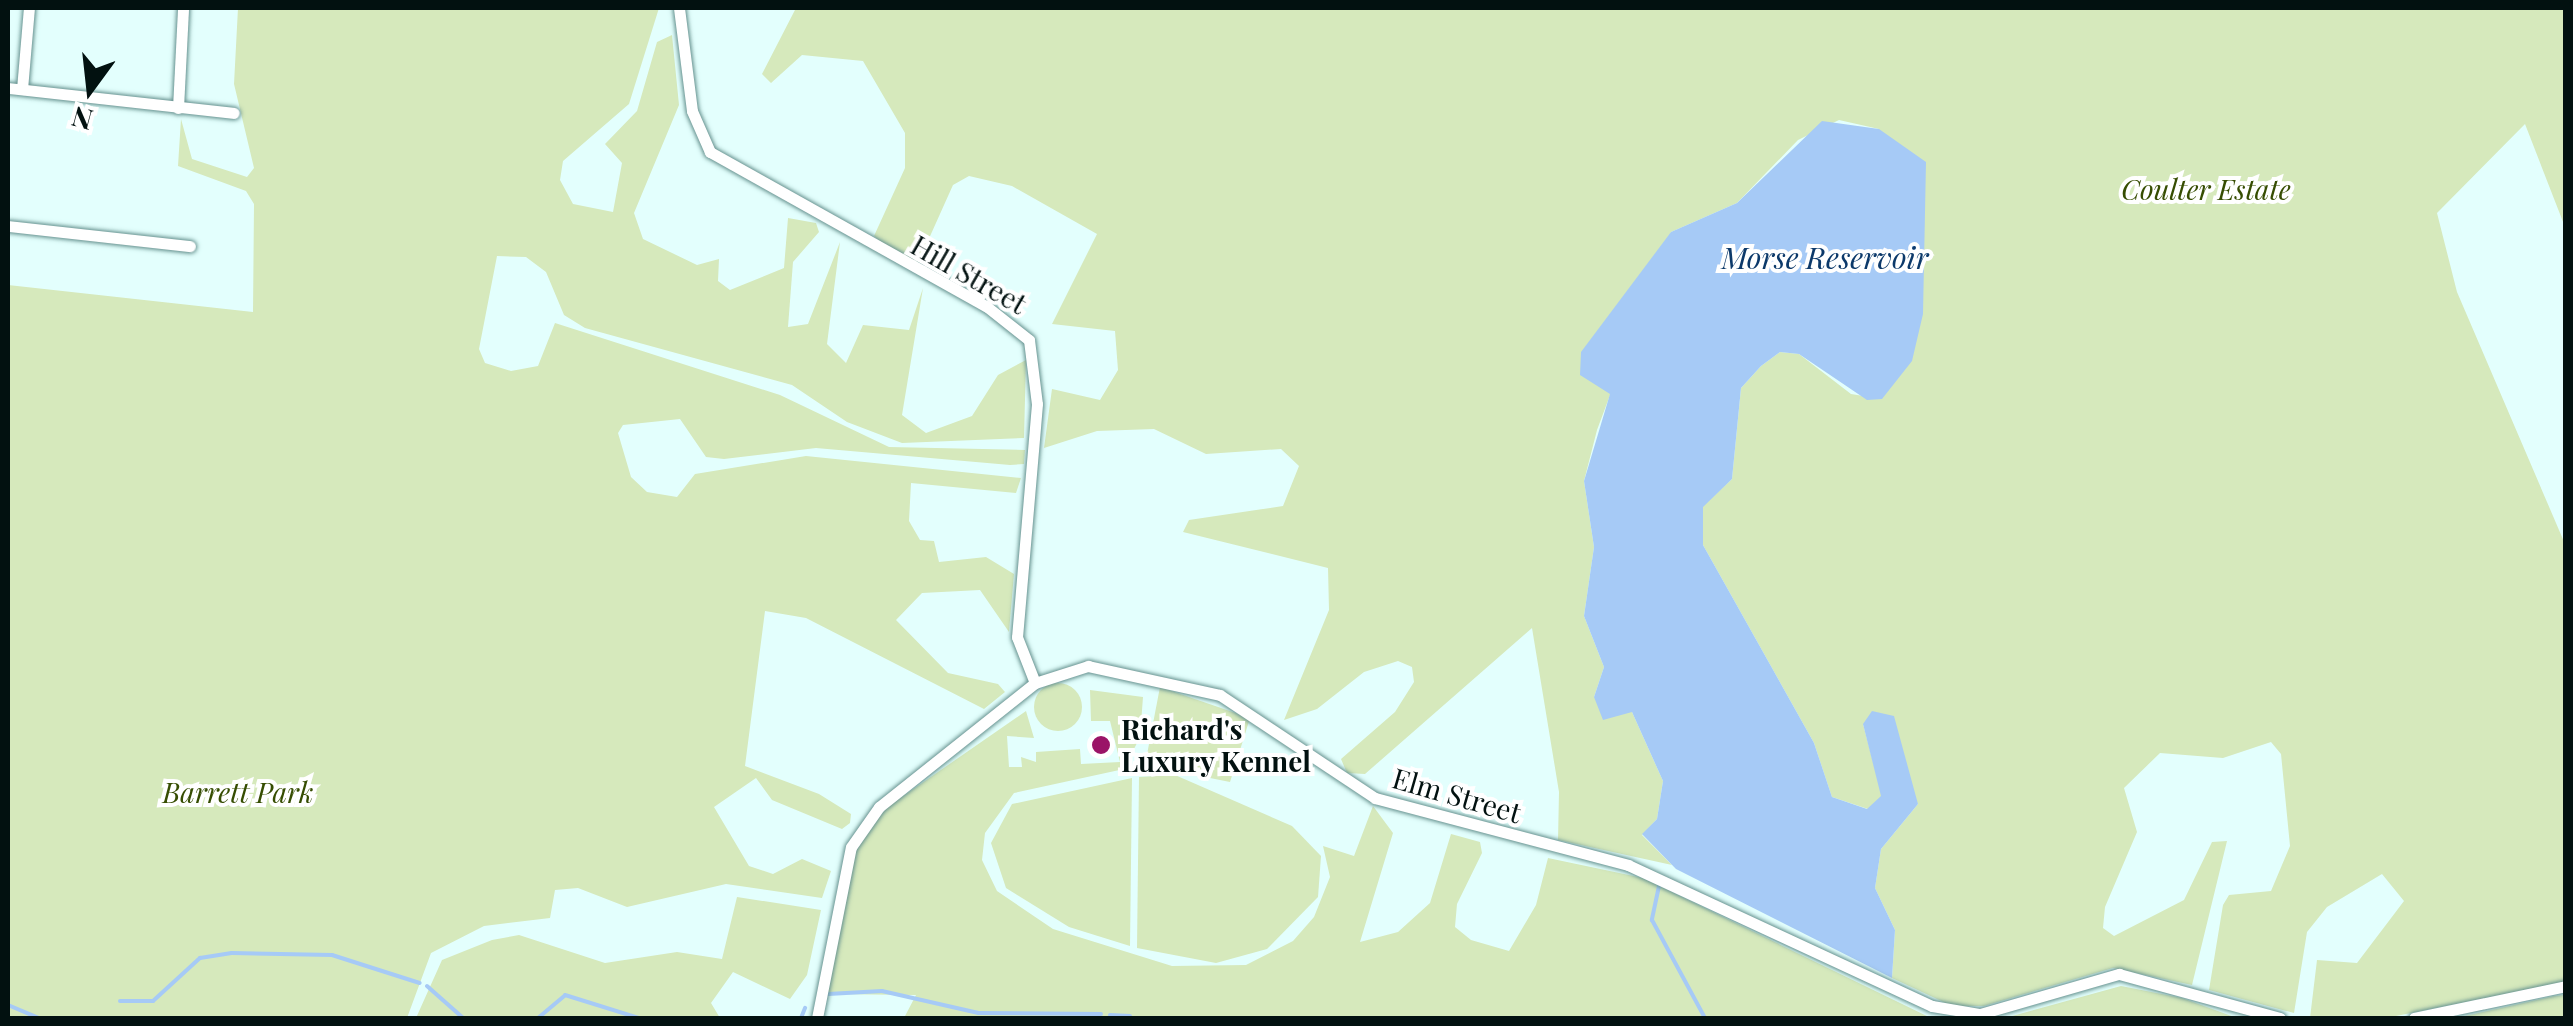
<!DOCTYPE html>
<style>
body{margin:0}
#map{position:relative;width:2573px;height:1026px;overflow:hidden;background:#e3fffd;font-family:"Playfair Display",serif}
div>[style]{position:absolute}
.green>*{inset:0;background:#d6e9bc}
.round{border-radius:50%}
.water>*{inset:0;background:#a6caf6}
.stream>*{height:4px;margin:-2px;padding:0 2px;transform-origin:2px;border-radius:2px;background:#a6caf6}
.roads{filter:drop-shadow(0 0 2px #66928f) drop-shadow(0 0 2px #66928f)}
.minor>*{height:11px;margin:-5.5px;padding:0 5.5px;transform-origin:5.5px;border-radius:5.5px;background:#fff}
.dots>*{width:28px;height:28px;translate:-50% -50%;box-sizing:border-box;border:5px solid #fff;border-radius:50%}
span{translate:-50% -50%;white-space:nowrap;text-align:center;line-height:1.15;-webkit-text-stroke:8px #fff;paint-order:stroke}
.park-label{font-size:28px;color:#364d02;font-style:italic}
.street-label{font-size:28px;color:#021110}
.poi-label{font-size:28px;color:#021110;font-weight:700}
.left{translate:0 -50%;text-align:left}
.water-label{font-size:30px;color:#0c396a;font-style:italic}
.frame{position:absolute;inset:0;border:10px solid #021110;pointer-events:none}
.north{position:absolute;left:40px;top:40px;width:100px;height:100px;-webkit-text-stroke:8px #fff;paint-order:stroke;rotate:195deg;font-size:28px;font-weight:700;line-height:40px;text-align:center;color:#021110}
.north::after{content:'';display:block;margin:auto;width:35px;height:45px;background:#021110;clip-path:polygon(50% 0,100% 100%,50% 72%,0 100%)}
</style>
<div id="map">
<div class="green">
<div style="clip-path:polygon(238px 8px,659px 8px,629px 104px,563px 161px,560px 180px,573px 204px,613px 212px,622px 163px,605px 144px,637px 111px,657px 42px,672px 35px,679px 105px,634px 213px,643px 239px,697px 265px,719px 259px,718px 281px,730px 290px,784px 268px,788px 218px,816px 223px,819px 232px,793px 262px,788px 327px,808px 324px,840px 242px,827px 344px,846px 363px,863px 325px,909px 330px,923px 288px,902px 415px,926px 433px,972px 416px,998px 375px,1026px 360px,1024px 438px,902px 443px,847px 422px,792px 385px,585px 328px,564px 315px,546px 272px,526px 257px,497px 256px,479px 349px,485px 363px,511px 371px,538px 366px,555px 323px,780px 395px,889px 447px,1025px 450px,1024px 464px,1010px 465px,816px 448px,724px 459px,706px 457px,680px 419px,623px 425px,618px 433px,631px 477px,647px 492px,677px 497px,695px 474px,806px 456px,1021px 478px,1016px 493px,911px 483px,909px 521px,920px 540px,934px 541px,939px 562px,986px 557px,1014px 574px,1009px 632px,980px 590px,922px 593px,896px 620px,948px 673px,998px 684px,1005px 692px,984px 709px,806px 618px,765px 611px,745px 766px,819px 794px,851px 814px,850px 823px,842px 829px,772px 800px,756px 778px,714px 807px,749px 866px,773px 874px,802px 859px,831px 871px,822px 898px,726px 884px,627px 907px,578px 888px,555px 890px,550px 918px,484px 926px,431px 953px,407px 1018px,8px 1018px,8px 285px,253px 312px,254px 204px,246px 191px,178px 166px,181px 119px,192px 159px,247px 177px,254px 168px,234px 84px)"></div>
<div style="clip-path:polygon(796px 8px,2565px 8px,2565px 227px,2525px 124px,2437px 213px,2457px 292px,2565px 544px,2565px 982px,2386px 1018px,2310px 1018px,2317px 960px,2357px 963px,2404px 901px,2382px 874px,2327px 907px,2307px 932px,2294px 1013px,2209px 990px,2223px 905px,2229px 895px,2271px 891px,2290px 846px,2281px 754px,2271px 742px,2223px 758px,2160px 753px,2124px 788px,2137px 832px,2105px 907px,2103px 928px,2114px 936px,2184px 900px,2212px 842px,2227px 841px,2192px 985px,2113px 968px,1984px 1006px,1952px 1006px,1892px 978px,1895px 930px,1875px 888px,1881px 849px,1918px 804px,1863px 724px,1882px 796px,1868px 809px,1832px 797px,1814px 743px,1703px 545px,1702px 507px,1732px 479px,1741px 388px,1761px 366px,1780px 352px,1799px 354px,1851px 394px,1882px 399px,1879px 129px,1839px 120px,1798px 140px,1737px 203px,1671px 232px,1597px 430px,1584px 481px,1594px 547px,1584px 616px,1604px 667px,1594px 697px,1632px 712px,1663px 781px,1657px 819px,1642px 835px,1672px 865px,1558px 840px,1559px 792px,1532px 628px,1365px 774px,1347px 773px,1341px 759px,1395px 712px,1414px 682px,1412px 667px,1398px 661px,1364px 672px,1317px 709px,1284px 720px,1329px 610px,1328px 568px,1183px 532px,1189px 520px,1283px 506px,1299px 466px,1281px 449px,1206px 454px,1154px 429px,1097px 431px,1044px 448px,1052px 389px,1100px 400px,1118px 370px,1115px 331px,1052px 324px,1097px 234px,1012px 186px,969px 176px,953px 185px,918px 263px,883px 244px,874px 236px,905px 168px,905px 133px,863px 61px,802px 55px,771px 83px,762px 74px)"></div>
<div class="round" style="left:1034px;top:683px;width:48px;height:48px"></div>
<div style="clip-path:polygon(1160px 687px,1250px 718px,1230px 782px,1145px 765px)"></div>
<div style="clip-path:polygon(1090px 690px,1143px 697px,1140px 737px,1124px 769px,1014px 793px,985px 833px,982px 860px,997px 891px,1053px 929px,1172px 966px,1246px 965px,1293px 941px,1314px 917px,1330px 877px,1323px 846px,1354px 856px,1373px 806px,1393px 833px,1360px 942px,1398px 932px,1430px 903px,1451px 834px,1480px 842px,1482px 853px,1457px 904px,1455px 927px,1471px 940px,1509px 951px,1536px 905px,1548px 858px,1643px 878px,1931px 1018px,904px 1018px,916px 995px,828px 994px,853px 855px,886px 808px,1026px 711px,1034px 738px,1007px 736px,1009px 767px,1022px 767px,1021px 757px,1036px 762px,1036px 752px,1080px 749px,1081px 764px,1120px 762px,1110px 721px,1091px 721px)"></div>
<div style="clip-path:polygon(1175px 775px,1292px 826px,1321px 856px,1318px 897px,1267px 949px,1216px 963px,1137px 948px,1139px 777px)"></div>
<div style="clip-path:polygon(1132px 778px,1130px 946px,1069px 927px,1006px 888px,991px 843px,1012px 804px)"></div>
<div style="clip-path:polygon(737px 897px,821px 910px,807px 975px,790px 999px,733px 972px,711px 1003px,720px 1018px,416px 1018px,442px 960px,492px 940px,519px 935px,605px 963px,677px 952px,722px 959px)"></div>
<div style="clip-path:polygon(2121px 986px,2182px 998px,2237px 1018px,2005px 1018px)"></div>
<div style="clip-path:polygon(2565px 995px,2565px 1018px,2456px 1018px,2554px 996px)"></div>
</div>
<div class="water">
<div style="clip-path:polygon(1822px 121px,1879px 129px,1926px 162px,1923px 314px,1912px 361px,1882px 399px,1867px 400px,1799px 354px,1780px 352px,1761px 366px,1741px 388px,1732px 479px,1703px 507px,1703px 545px,1814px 743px,1832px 797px,1867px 809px,1881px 796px,1863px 724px,1872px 711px,1894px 716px,1918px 804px,1881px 849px,1875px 888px,1895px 930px,1892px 978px,1676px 869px,1642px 834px,1657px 819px,1663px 781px,1632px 712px,1603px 720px,1594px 697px,1604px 667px,1584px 616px,1594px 547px,1584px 481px,1610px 394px,1580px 375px,1581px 352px,1671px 232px,1737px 203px)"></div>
</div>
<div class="stream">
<div style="left:1659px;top:886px;width:35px;rotate:102deg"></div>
<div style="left:1652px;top:920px;width:111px;rotate:61.6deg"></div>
<div style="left:427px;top:986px;width:48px;rotate:41.6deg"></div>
<div style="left:828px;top:994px;width:54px;rotate:-3.2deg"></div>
<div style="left:882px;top:991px;width:99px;rotate:12.8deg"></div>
<div style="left:979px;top:1013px;width:122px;rotate:0.5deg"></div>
<div style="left:120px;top:1001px;width:33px"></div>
<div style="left:153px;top:1001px;width:64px;rotate:-42.5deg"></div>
<div style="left:200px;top:958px;width:32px;rotate:-9deg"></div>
<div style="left:232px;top:953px;width:100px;rotate:1.1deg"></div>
<div style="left:332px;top:955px;width:92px;rotate:17.7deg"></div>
<div style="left:8px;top:1005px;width:33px;rotate:23deg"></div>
<div style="left:1110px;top:1015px;width:20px;rotate:3deg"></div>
<div style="left:538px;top:1018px;width:35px;rotate:-40deg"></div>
<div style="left:565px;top:995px;width:77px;rotate:17.3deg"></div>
<div style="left:801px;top:1018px;width:11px;rotate:-68deg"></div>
<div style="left:1216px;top:1018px;width:92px"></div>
<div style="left:1341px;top:1018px;width:20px"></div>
</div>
<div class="roads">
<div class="minor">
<div style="left:679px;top:8px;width:104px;rotate:82.8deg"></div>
<div style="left:692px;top:111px;width:45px;rotate:66.3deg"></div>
<div style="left:710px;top:152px;width:316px;rotate:29.2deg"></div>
<div style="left:986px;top:306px;width:55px;rotate:38.3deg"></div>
<div style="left:1029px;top:340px;width:64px;rotate:82.9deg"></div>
<div style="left:1037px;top:404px;width:234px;rotate:94.9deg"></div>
<div style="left:1017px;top:637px;width:49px;rotate:68.6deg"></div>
<div style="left:8px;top:88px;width:227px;rotate:6.3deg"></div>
<div style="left:22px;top:89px;width:81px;rotate:-85.1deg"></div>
<div style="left:178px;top:108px;width:100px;rotate:-87.1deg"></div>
<div style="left:8px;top:226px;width:183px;rotate:6.3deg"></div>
<div style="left:817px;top:1018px;width:174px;rotate:-78.8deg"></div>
<div style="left:851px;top:847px;width:49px;rotate:-55deg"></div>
<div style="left:879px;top:807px;width:199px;rotate:-38.5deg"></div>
<div style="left:1035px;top:683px;width:56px;rotate:-17.8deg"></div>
<div style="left:1088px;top:666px;width:135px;rotate:12.4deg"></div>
<div style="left:1220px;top:695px;width:186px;rotate:33.6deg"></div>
<div style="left:1375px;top:798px;width:262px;rotate:14.8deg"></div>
<div style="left:1628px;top:865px;width:335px;rotate:24.9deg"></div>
<div style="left:1932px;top:1006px;width:49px;rotate:9.5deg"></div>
<div style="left:1980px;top:1014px;width:145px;rotate:-16.1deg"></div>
<div style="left:2119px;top:974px;width:167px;rotate:15.3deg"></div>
<div style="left:2414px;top:1018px;width:155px;rotate:-11.9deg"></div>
</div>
</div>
<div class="dots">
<div style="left:1101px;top:745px;background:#9a1467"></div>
</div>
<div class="park-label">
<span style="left:2206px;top:189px">Coulter Estate</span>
<span style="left:238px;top:792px">Barrett Park</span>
</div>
<div class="street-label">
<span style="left:969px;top:274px;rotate:30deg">Hill Street</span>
<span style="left:1457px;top:795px;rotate:16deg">Elm Street</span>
</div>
<div class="poi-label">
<span class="left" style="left:1121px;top:745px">Richard's<br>Luxury Kennel</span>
</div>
<div class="water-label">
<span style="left:1825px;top:257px">Morse Reservoir</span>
</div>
<div class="frame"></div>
<div class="north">N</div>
</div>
